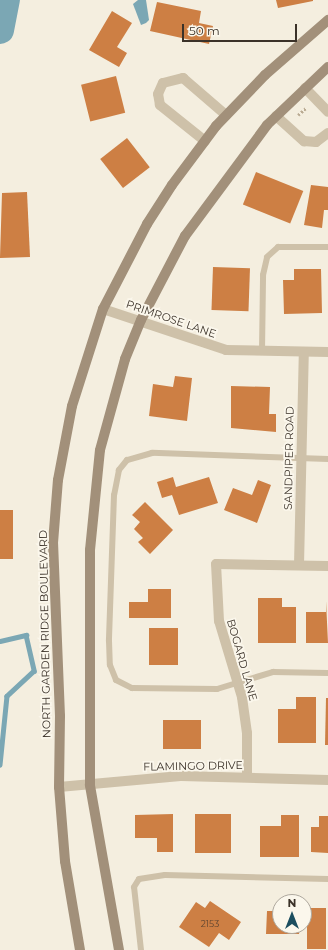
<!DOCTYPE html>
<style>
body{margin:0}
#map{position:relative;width:328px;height:950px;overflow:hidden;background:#f4eedf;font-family:Montserrat,sans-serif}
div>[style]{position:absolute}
.water>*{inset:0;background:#7ba7b4}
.stream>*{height:4.5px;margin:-2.25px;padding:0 2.25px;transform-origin:2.25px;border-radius:2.25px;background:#7ba7b4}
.river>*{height:28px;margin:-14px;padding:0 14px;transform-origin:14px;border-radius:14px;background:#7ba7b4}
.building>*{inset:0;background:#cd7f44;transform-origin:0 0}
.path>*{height:2.5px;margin-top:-1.25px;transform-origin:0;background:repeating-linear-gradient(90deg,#baab93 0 2px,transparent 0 4px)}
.service>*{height:6px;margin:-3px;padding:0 3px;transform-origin:3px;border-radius:3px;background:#cec1a9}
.minor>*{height:10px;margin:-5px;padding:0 5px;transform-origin:5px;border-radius:5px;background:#cec1a9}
.secondary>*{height:10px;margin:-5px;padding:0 5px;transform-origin:5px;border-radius:5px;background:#a2907a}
span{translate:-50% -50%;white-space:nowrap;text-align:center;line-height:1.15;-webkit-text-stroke:3.5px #fbf7ec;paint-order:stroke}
.number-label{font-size:9px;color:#604530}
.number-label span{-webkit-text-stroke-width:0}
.street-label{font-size:11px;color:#3b3229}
.north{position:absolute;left:272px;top:894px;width:40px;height:40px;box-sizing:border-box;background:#fbf7ec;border:1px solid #aea89e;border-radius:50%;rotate:0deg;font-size:11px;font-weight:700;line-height:16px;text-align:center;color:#3b3229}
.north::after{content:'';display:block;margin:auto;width:14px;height:18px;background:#1c4e5f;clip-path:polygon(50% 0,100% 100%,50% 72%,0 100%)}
.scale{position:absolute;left:182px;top:24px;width:115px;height:18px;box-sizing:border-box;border:2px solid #3b3229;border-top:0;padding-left:5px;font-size:12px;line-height:14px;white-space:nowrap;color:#3b3229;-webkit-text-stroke:3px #fbf7ec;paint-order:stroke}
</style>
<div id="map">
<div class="water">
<div style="clip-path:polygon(138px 0,146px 0,149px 20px,146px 23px,141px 25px,133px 4px)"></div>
</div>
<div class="stream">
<div style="left:0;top:641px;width:27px;rotate:-13deg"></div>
<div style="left:26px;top:635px;width:37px;rotate:77deg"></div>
<div style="left:34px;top:671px;width:37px;rotate:137deg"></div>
<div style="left:7px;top:696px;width:69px;rotate:95.8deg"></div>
</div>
<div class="river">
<div style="left:0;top:30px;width:31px;rotate:-79deg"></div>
</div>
<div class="building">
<div style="clip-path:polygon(276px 0,313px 0,313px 1px,278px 8px)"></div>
<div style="clip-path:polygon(157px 2px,201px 11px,199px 23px,213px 26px,209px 44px,150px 31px)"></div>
<div style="clip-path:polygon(112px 11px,132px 23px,117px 47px,127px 53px,119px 67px,89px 50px)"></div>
<div style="left:116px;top:76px;width:38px;height:36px;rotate:76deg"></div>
<div style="left:127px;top:138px;width:37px;height:34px;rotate:52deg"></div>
<div style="left:256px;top:172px;width:51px;height:35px;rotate:22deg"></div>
<div style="clip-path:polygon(311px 185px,328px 187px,328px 210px,324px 210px,322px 228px,304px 225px)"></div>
<div style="clip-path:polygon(27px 192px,30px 257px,0 258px,2px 193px)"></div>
<div style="left:213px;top:267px;width:37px;height:43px;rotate:2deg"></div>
<div style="clip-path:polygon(294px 269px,321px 269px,322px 313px,284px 314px,283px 280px,294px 280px)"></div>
<div style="clip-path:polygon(175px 376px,192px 378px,187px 421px,149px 416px,153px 384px,173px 387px)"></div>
<div style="clip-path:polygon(231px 386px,270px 387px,269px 414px,276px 414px,276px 432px,231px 428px)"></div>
<div style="clip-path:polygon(173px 477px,176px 487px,209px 477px,218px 503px,179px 515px,172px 495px,162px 498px,157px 482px)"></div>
<div style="clip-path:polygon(258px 480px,271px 485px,257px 523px,224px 510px,233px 488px,252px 495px)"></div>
<div style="clip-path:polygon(145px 502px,173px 530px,150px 554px,138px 542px,143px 538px,134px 529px,140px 522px,132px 515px)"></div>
<div style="left:0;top:510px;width:13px;height:49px"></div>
<div style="clip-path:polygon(148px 589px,171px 589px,171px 618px,129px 618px,129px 602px,148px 602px)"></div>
<div style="clip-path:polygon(258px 598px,282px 598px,282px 607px,296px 607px,296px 643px,258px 643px)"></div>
<div style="clip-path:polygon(326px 601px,328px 643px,306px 643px,306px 612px,326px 612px)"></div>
<div style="left:149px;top:628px;width:29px;height:37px"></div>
<div style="clip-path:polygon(296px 697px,316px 697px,316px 743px,278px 743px,278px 709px,296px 709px)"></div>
<div style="clip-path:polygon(326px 698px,328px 698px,328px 745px,325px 745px)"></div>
<div style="left:163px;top:720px;width:38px;height:29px"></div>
<div style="clip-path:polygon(173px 814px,173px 852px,157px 852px,157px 838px,135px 838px,135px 815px)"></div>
<div style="left:195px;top:814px;width:36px;height:39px"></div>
<div style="clip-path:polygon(281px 815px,299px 815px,299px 857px,260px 857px,260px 826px,281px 826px)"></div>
<div style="clip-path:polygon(319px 816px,328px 816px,328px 853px,311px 852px,311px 827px,319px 827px)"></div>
<div style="left:286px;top:898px;width:14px;height:4px"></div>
<div style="clip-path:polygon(210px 901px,241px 922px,229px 940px,219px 933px,209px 947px,179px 927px,196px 902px,205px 908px)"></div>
<div style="left:307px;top:908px;width:19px;height:41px"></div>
<div style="clip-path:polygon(267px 911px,280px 911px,280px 926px,300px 926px,299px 934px,266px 934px)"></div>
</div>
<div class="path">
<div style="left:298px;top:115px;width:11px;rotate:-41deg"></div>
</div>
<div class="service">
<div style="left:262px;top:351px;width:76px;rotate:-89.2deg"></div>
<div style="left:263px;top:275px;width:18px;rotate:-77deg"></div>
<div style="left:267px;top:257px;width:15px;rotate:-42deg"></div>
<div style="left:278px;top:247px;width:50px"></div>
<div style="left:328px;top:459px;width:176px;rotate:-178deg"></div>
<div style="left:152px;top:453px;width:26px;rotate:164deg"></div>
<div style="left:127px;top:460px;width:13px;rotate:129deg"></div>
<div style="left:119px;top:470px;width:25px;rotate:101deg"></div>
<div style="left:114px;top:495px;width:146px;rotate:92deg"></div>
<div style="left:109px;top:641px;width:24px;rotate:88deg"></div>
<div style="left:110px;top:665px;width:16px;rotate:68deg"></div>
<div style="left:116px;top:680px;width:18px;rotate:27deg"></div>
<div style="left:132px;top:688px;width:85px;rotate:0.7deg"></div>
<div style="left:217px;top:689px;width:59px;rotate:-16.9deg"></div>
<div style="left:273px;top:672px;width:55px;rotate:1deg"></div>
<div style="left:141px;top:950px;width:63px;rotate:-96.3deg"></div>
<div style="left:134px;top:887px;width:9px;rotate:-58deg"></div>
<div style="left:139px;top:879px;width:26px;rotate:-9deg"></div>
<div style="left:165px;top:875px;width:163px;rotate:1.4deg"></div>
</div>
<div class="minor">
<div style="left:305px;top:88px;width:33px;rotate:46deg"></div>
<div style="left:276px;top:116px;width:38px;rotate:42deg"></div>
<div style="left:304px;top:141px;width:12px;rotate:5deg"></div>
<div style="left:316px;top:142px;width:15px;rotate:-37deg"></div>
<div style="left:205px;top:141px;width:58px;rotate:-141.3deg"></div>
<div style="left:160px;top:105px;width:11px;rotate:-100deg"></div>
<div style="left:158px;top:94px;width:12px;rotate:-66deg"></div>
<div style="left:163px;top:83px;width:21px;rotate:-14deg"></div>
<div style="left:183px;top:78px;width:57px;rotate:40.7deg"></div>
<div style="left:103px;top:309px;width:130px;rotate:18.4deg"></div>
<div style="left:226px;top:350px;width:102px;rotate:1.1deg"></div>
<div style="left:299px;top:565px;width:213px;rotate:-88.7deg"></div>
<div style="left:247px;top:777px;width:44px;rotate:-90deg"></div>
<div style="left:247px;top:733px;width:36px;rotate:-98deg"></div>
<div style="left:242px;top:697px;width:79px;rotate:-106.8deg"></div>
<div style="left:219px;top:621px;width:57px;rotate:-93deg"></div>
<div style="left:216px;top:564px;width:112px;rotate:1deg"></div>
<div style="left:59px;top:787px;width:122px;rotate:-5.2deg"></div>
<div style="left:181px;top:776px;width:147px;rotate:1.6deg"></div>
</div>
<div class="secondary">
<div style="left:80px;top:950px;width:90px;rotate:-99.6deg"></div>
<div style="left:65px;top:861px;width:74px;rotate:-94.6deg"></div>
<div style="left:59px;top:787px;width:71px;rotate:-89.2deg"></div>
<div style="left:60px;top:716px;width:173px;rotate:-92.3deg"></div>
<div style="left:53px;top:543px;width:63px;rotate:-85.5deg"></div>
<div style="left:58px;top:480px;width:75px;rotate:-79.3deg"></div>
<div style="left:72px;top:406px;width:102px;rotate:-72.3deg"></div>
<div style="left:103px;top:309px;width:96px;rotate:-62.6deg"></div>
<div style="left:147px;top:224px;width:46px;rotate:-57.3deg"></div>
<div style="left:172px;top:185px;width:74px;rotate:-53.3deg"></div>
<div style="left:216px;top:126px;width:71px;rotate:-46.1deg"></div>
<div style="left:265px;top:75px;width:84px;rotate:-41.1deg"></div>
<div style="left:119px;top:950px;width:168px;rotate:-100deg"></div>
<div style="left:90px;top:785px;width:235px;rotate:-90deg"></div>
<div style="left:90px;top:550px;width:100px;rotate:-84.3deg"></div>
<div style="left:100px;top:450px;width:94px;rotate:-74.6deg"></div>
<div style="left:125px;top:359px;width:42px;rotate:-67.7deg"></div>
<div style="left:141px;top:320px;width:95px;rotate:-62.4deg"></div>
<div style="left:185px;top:236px;width:138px;rotate:-53.5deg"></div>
<div style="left:267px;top:125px;width:84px;rotate:-43.6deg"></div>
</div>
<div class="number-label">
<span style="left:210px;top:924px">2153</span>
</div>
<div class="street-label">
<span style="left:171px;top:319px;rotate:19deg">PRIMROSE LANE</span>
<span style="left:289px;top:458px;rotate:-89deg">SANDPIPER ROAD</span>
<span style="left:45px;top:634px;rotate:-91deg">NORTH GARDEN RIDGE BOULEVARD</span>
<span style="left:242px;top:660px;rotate:74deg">BOGARD LANE</span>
<span style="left:193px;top:766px;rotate:-1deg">FLAMINGO DRIVE</span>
</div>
<div class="north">N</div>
<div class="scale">50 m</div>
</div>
